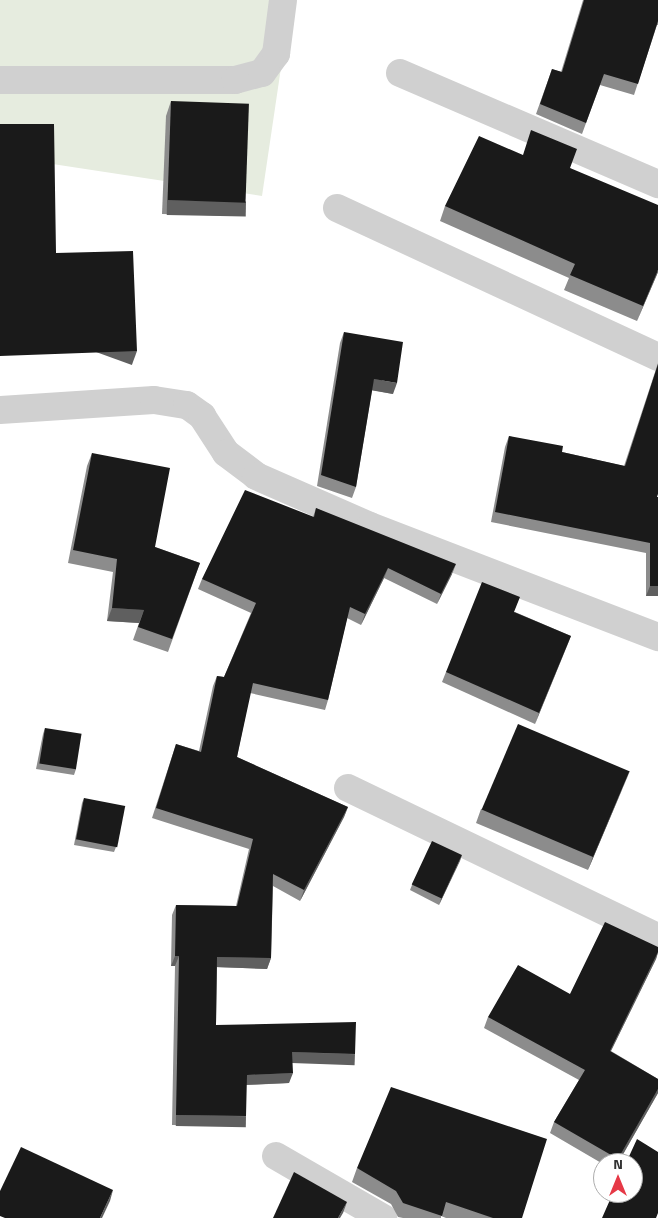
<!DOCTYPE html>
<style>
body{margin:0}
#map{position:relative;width:658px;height:1218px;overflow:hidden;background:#fff;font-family:"Titillium Web",sans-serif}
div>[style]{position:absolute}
.green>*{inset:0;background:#e6ecdf}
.minor>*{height:28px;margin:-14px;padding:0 14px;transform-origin:14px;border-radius:14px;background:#d0d0d0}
.wall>*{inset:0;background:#8c8c8c}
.shaded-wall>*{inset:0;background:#5f5f5f;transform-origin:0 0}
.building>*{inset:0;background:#1a1a1a;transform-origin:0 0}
span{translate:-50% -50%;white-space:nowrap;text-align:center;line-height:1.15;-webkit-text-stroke:5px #fff;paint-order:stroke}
.north{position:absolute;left:593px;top:1153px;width:50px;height:50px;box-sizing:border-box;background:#fff;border:1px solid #adadad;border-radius:50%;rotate:0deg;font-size:14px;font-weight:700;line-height:20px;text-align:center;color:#333}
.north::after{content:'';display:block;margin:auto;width:18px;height:22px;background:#e63946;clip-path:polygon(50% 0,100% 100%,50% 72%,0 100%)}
</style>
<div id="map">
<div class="green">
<div style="clip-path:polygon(0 0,291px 0,262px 196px,0 156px)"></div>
</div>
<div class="minor">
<div style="left:400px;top:73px;width:281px;rotate:23.3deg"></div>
<div style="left:0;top:80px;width:235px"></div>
<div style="left:235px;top:80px;width:28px;rotate:-15deg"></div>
<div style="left:262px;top:73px;width:24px;rotate:-54deg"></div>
<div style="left:276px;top:54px;width:54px;rotate:-82.6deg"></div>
<div style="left:337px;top:208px;width:354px;rotate:24.9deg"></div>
<div style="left:0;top:410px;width:154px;rotate:-3.7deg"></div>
<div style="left:154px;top:400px;width:33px;rotate:9deg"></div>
<div style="left:187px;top:405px;width:19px;rotate:36deg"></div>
<div style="left:202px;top:416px;width:44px;rotate:57deg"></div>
<div style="left:226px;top:453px;width:38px;rotate:37deg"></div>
<div style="left:256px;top:476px;width:124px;rotate:23.7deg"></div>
<div style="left:370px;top:526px;width:309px;rotate:21.1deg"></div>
<div style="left:348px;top:788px;width:344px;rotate:25.7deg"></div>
<div style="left:276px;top:1156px;width:124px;rotate:30.1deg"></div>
</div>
<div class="wall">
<div style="clip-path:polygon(583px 0,658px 0,658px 25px,657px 25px,634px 95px,600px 85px,582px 134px,536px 114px,552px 69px,561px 72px)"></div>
<div style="clip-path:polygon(171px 101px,241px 216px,162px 214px,166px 116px)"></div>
<div style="clip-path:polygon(522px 155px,570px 168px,658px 272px,637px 321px,564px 290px,569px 278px,440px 221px,445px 206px)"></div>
<div style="clip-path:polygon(344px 332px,393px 394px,372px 390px,356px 487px,352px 498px,317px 486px,340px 343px)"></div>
<div style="clip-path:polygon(658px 363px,657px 497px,658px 497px,658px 596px,646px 596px,646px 553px,491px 522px,505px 447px,509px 436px,562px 452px,624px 466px)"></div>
<div style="clip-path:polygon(92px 453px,155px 547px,200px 563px,168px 652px,133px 640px,139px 623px,107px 621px,113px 572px,68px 563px,87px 466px)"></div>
<div style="clip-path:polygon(316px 508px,452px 574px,437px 604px,384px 578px,361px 625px,347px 618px,328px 700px,325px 710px,250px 693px,237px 757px,348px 807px,344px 817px,300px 901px,273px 886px,271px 958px,267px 969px,217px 967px,216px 1025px,355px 1054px,351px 1064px,292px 1062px,289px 1083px,246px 1085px,246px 1116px,242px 1126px,172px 1125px,175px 966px,171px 966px,172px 915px,176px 905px,236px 906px,249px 849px,152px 818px,176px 744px,199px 751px,213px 686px,217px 676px,224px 677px,251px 613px,198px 589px,202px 579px,313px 517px)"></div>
<div style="clip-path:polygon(515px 612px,571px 636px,535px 724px,442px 682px,446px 672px)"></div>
<div style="clip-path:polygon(45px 728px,76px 769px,74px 775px,36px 769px,43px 734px)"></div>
<div style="clip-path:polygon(630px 771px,624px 785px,588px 870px,476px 823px,481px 809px)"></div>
<div style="clip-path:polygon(84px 798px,116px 847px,114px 852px,74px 845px,82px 803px)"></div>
<div style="clip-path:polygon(462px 855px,439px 905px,410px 890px,412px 885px)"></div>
<div style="clip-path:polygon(658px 947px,658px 953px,656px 959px,611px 1051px,658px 1079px,658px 1093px,618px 1163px,603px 1163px,603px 1164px,550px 1133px,554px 1122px,579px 1080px,484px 1028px,488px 1017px,570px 994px)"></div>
<div style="clip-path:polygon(357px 1168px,522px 1218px,446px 1218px,441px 1216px,441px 1218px,403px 1218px,398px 1217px,391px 1204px,352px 1182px)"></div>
</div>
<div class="shaded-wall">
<div style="left:167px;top:200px;width:79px;height:15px;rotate:1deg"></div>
<div style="clip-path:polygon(658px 270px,658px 272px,637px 321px,643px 306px)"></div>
<div style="left:137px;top:351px;width:15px;height:137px;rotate:110deg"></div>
<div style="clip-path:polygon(374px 379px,397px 383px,393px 394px,370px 390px)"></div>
<div style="clip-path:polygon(456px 564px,452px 574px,437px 604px,441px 594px)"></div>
<div style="clip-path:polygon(388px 568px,384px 578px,361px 625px,365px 614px)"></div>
<div style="clip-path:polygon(650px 586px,658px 586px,658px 596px,646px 596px)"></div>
<div style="clip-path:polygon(112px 608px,144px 610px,139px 623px,107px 621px)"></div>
<div style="clip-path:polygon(571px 636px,567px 646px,535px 724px,539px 713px)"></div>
<div style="clip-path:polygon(630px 771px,624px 785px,588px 870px,593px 856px)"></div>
<div style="clip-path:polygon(348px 807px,344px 817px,300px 901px,304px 890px)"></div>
<div style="clip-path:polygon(462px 855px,460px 861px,439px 905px,441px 899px)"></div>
<div style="clip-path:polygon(658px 952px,656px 959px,606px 1061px,610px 1051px)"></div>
<div style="clip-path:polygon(175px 956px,179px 956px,175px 966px,171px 966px)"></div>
<div style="clip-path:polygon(217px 957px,271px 958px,267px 969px,214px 967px)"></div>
<div style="left:292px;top:1052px;width:63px;height:11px;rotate:2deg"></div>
<div style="clip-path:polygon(293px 1073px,289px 1083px,243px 1085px,247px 1075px)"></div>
<div style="clip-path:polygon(658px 1089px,658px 1093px,618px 1163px,616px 1163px,618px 1159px)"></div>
<div style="left:176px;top:1115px;width:70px;height:11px;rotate:1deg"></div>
<div style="clip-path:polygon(113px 1190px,110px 1201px,102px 1218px,100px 1218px)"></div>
<div style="clip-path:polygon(347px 1202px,343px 1213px,340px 1218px,338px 1218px)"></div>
</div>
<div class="building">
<div style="clip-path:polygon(584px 0,658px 0,658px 21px,638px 84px,604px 74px,586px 123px,540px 104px,552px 69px,562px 72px)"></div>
<div style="left:171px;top:101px;width:78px;height:99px;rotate:2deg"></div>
<div style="clip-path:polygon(0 124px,54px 124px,56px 253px,133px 251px,137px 351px,0 356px)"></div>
<div style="clip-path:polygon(531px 130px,577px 149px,570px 168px,658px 205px,658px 270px,643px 306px,570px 275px,575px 264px,445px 206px,479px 136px,523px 155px)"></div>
<div style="clip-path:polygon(344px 332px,403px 342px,397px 383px,374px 379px,356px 487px,321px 475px)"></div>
<div style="clip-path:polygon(658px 364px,658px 494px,657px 497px,658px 497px,658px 586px,650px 586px,650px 543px,495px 512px,509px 436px,563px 446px,562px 452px,625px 466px)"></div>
<div style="clip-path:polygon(92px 453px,170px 468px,155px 547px,200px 563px,172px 639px,138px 627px,144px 610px,112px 608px,117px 559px,73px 550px)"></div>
<div style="clip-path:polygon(245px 490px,314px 517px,316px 508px,456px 564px,441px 594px,388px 568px,365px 614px,350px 607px,328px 700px,253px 683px,237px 757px,348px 807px,304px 890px,273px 874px,271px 958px,217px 957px,216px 1025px,356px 1022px,355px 1054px,292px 1052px,293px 1073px,247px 1075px,246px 1116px,176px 1115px,179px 956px,175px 956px,176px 905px,237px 906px,253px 839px,156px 808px,176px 744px,201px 752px,217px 676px,224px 677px,256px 603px,202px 579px)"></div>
<div style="clip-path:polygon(482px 582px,520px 597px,514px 612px,571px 636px,539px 713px,446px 672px)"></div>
<div style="left:518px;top:724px;width:121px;height:93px;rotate:23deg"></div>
<div style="left:45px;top:728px;width:37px;height:36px;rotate:9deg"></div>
<div style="left:84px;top:798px;width:42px;height:42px;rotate:11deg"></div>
<div style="left:432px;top:841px;width:33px;height:48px;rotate:25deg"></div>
<div style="clip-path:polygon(605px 922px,658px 947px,658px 952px,610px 1051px,658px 1079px,658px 1089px,618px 1159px,554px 1122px,585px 1070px,488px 1017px,518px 965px,570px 994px)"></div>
<div style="clip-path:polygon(391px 1087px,547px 1139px,522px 1218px,493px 1218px,446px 1202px,442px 1216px,403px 1203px,396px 1191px,357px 1168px)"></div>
<div style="clip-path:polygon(637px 1139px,658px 1152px,658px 1213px,656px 1218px,602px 1218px,613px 1193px,633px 1193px,633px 1163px,626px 1163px)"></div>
<div style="clip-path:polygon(21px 1147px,113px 1190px,100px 1218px,5px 1218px,0 1216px,0 1191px)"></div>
<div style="clip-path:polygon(294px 1172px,347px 1202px,338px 1218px,273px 1218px)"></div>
</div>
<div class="north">N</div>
</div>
